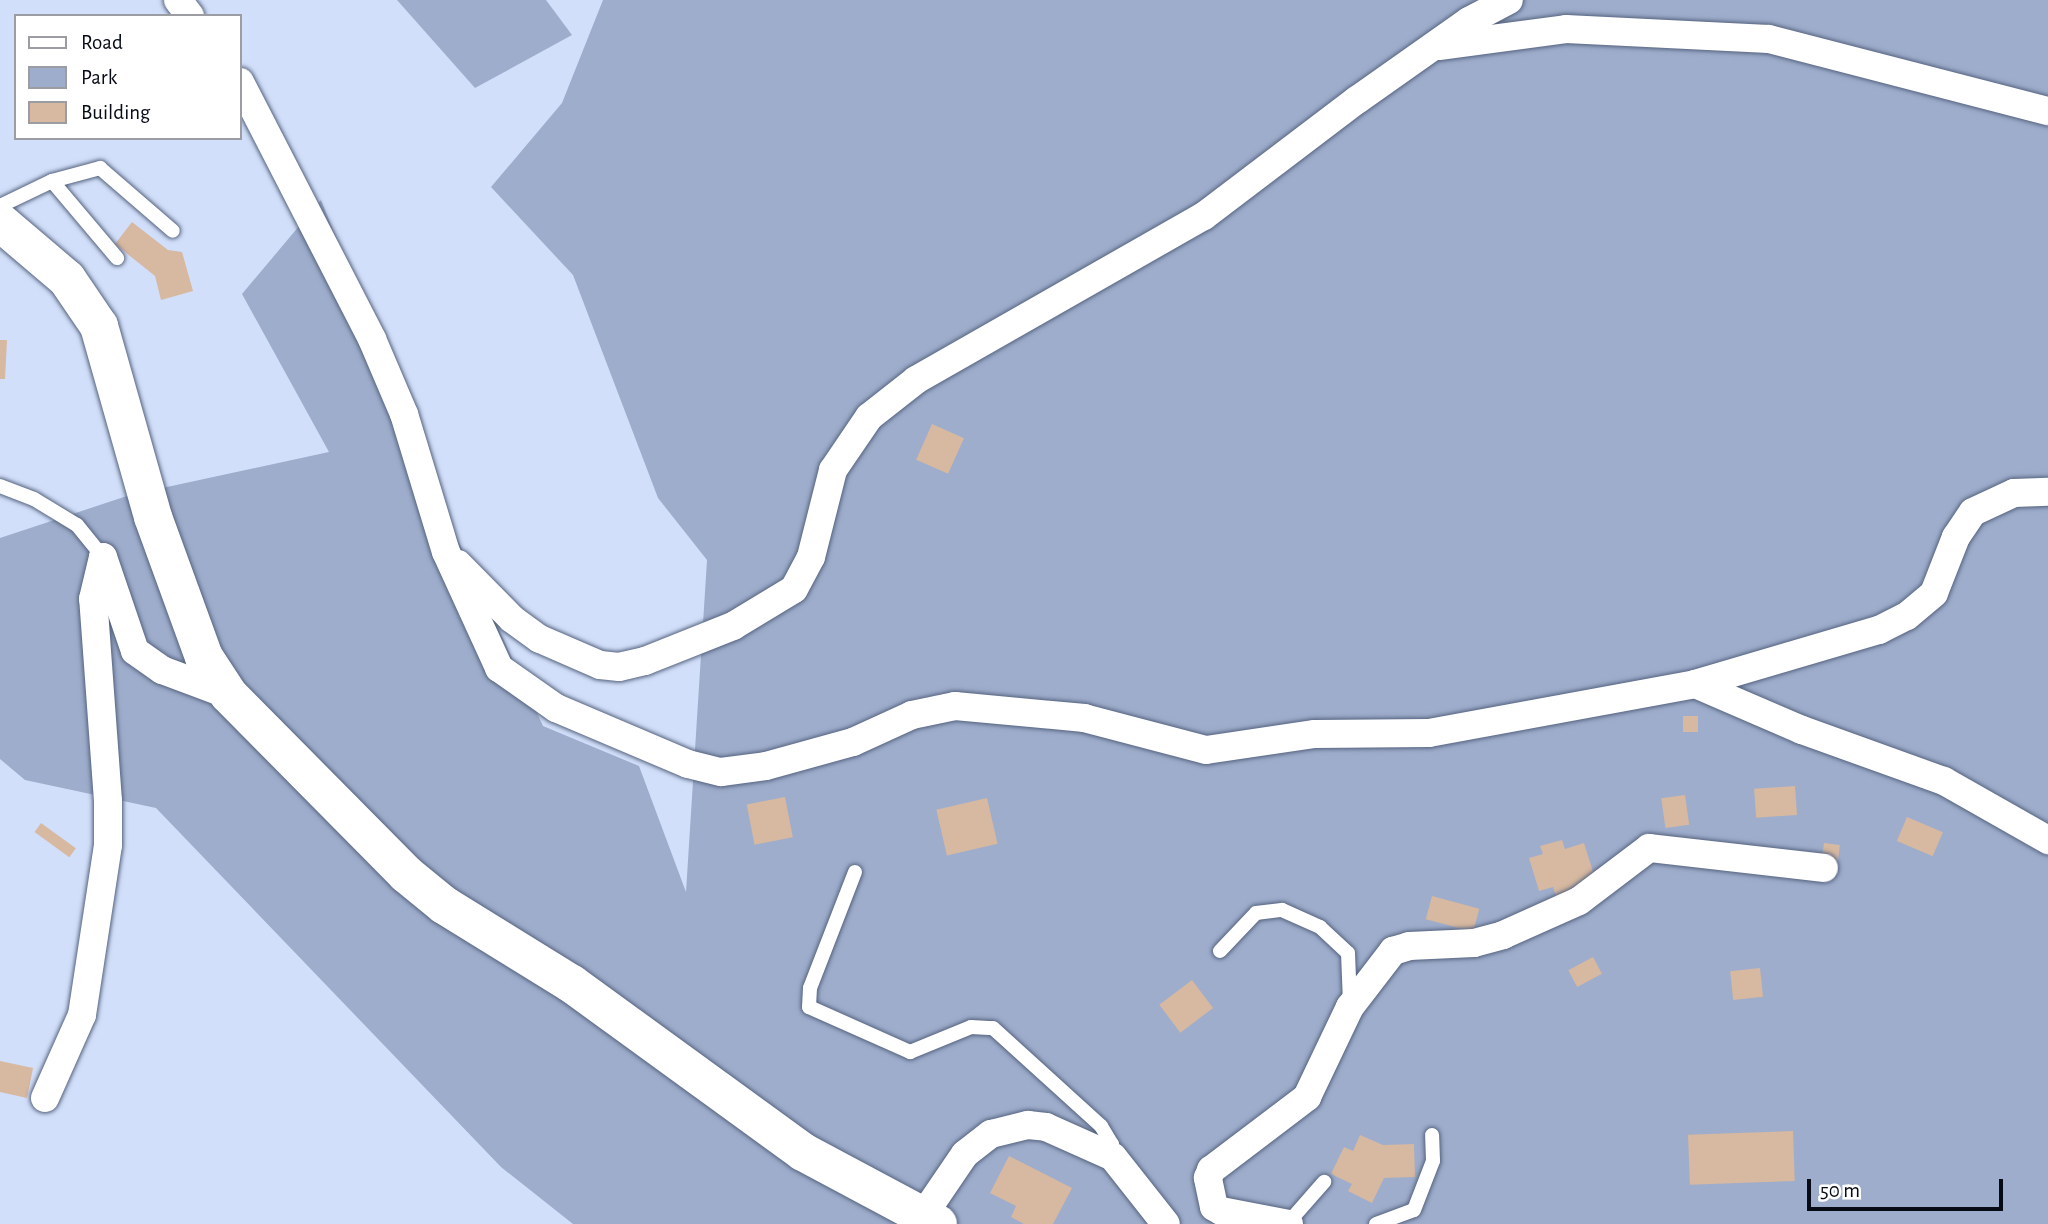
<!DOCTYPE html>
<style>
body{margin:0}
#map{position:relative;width:2048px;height:1224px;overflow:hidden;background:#d2dffa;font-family:"Alegreya Sans",sans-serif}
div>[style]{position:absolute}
.green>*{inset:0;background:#9eadcc}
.building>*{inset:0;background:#d7b8a0;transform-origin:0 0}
.roads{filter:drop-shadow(0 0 2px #55637f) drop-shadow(0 0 2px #55637f)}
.service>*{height:14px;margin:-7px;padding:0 7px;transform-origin:7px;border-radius:7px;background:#fff}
.minor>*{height:28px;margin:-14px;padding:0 14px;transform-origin:14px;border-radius:14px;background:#fff}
.secondary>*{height:38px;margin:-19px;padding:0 19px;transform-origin:19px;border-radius:19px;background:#fff}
span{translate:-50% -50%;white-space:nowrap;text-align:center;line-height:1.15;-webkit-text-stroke:6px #fff;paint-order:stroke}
.legend{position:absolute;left:14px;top:14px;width:228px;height:126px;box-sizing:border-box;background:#fff;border:2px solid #9c9da2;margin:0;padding:9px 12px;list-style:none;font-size:21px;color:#070b16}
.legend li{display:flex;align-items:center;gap:14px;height:35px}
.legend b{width:35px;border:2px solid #9c9da2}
.scale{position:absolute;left:1807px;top:1179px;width:196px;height:32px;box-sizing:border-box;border:4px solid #070b16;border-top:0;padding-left:9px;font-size:21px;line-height:24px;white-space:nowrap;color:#070b16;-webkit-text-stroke:5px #fff;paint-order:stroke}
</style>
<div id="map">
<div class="green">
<div style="clip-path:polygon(397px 0,546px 0,572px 35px,475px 88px)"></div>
<div style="clip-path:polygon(603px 0,2048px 0,2048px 1224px,573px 1224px,501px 1167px,156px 808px,25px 780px,0 759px,0 538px,130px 495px,329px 452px,242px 294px,321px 200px,457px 538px,543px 726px,639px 766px,686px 892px,707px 560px,658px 498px,573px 275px,491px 187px,562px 103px)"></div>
</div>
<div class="building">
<div style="clip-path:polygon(132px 222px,168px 250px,182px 252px,193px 291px,161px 300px,155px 276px,115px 244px)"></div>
<div style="clip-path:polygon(0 340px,7px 340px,5px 379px,0 379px)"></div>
<div style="left:932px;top:424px;width:35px;height:39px;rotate:24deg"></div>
<div style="left:1683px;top:716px;width:15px;height:16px"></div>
<div style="left:1795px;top:786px;width:29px;height:41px;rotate:86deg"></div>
<div style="left:1685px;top:795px;width:30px;height:24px;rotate:82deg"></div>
<div style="left:785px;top:797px;width:41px;height:39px;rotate:79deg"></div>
<div style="left:987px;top:798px;width:47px;height:52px;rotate:77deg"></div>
<div style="left:1907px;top:817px;width:39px;height:26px;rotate:23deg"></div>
<div style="left:41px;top:823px;width:43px;height:11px;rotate:36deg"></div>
<div style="clip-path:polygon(1562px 840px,1565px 849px,1584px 843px,1595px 878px,1580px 882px,1583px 892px,1557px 899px,1553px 887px,1539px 891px,1529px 858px,1543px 854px,1540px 846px)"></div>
<div style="left:1824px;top:843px;width:16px;height:18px;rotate:7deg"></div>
<div style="left:1432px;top:896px;width:49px;height:24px;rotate:15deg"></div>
<div style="left:1593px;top:957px;width:19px;height:28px;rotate:62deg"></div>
<div style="left:1760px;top:968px;width:29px;height:30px;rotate:84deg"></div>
<div style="left:1192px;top:980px;width:35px;height:41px;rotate:53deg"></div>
<div style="clip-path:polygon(0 1061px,33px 1068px,27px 1098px,0 1092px)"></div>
<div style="left:1793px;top:1131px;width:50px;height:105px;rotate:88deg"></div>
<div style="clip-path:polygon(1360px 1135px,1383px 1145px,1414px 1144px,1415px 1177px,1384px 1178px,1372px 1203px,1348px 1191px,1352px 1184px,1331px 1174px,1344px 1147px,1353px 1151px)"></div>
<div style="clip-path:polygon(1009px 1156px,1072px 1188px,1053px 1224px,1024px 1224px,1011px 1217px,1016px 1206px,990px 1193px)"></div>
</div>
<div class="roads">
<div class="service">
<div style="left:52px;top:181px;width:101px;rotate:49.8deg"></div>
<div style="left:0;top:206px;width:58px;rotate:-25.7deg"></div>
<div style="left:52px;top:181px;width:50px;rotate:-15.2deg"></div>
<div style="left:100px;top:168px;width:96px;rotate:40.8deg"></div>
<div style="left:0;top:486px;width:36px;rotate:21deg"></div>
<div style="left:34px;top:499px;width:50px;rotate:31.2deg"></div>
<div style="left:77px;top:525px;width:41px;rotate:50.9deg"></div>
<div style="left:855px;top:872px;width:124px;rotate:111.2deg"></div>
<div style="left:810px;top:988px;width:19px;rotate:93deg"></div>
<div style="left:809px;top:1007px;width:111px;rotate:24deg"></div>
<div style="left:910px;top:1052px;width:66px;rotate:-22.3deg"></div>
<div style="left:971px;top:1027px;width:22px;rotate:3deg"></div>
<div style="left:993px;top:1028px;width:146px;rotate:42.2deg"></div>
<div style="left:1101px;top:1126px;width:21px;rotate:59deg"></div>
<div style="left:1112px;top:1144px;width:13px;rotate:86deg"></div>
<div style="left:1220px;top:951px;width:52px;rotate:-46.5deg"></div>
<div style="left:1256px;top:913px;width:26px;rotate:-7deg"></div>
<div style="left:1282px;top:910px;width:42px;rotate:24.1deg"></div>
<div style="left:1320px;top:927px;width:38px;rotate:43deg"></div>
<div style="left:1348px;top:953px;width:50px;rotate:87.7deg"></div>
<div style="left:1288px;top:1223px;width:55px;rotate:-48.7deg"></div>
<div style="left:1376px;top:1224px;width:40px;rotate:-20.2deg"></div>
<div style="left:1414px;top:1210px;width:53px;rotate:-68.8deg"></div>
<div style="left:1433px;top:1161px;width:26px;rotate:-92deg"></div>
</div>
<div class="minor">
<div style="left:178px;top:0;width:20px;rotate:53deg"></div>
<div style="left:1439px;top:46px;width:128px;rotate:-7.6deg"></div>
<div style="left:1566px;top:29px;width:203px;rotate:2.8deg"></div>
<div style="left:1769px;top:39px;width:288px;rotate:14.5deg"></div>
<div style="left:240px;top:82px;width:289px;rotate:62.8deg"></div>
<div style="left:372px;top:339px;width:82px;rotate:66.9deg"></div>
<div style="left:404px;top:414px;width:144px;rotate:73.1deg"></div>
<div style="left:446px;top:552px;width:128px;rotate:65.4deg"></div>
<div style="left:499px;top:668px;width:70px;rotate:35.1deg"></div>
<div style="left:556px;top:708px;width:143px;rotate:23deg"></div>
<div style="left:688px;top:764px;width:34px;rotate:14deg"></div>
<div style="left:721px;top:772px;width:45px;rotate:-7.6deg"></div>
<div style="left:766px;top:766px;width:90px;rotate:-15.4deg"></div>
<div style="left:853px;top:742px;width:65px;rotate:-24.6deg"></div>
<div style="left:912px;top:715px;width:44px;rotate:-11.8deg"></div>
<div style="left:955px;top:706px;width:130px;rotate:5.3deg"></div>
<div style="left:1084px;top:718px;width:126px;rotate:14.7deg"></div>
<div style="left:1206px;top:750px;width:110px;rotate:-8.4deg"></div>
<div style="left:1315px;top:734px;width:114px;rotate:-0.5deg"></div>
<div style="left:1429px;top:733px;width:270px;rotate:-10.4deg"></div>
<div style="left:1695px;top:684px;width:116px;rotate:23.3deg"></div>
<div style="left:1802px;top:730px;width:151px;rotate:19.8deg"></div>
<div style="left:1944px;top:781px;width:120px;rotate:29.6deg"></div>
<div style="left:103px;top:557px;width:99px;rotate:71.2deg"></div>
<div style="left:135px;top:651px;width:33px;rotate:35deg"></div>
<div style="left:162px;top:670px;width:72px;rotate:20.5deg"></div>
<div style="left:458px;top:564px;width:77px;rotate:45.5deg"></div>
<div style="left:512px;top:619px;width:34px;rotate:36deg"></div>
<div style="left:540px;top:639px;width:65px;rotate:23.4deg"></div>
<div style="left:600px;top:665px;width:19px;rotate:6deg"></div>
<div style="left:619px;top:667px;width:27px;rotate:-13deg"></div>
<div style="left:645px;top:661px;width:95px;rotate:-21.7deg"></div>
<div style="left:733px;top:626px;width:71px;rotate:-31.2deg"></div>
<div style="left:794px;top:589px;width:36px;rotate:-62deg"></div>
<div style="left:811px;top:557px;width:90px;rotate:-75.8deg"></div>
<div style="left:833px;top:470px;width:64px;rotate:-55.8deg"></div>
<div style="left:869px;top:417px;width:60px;rotate:-38.2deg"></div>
<div style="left:916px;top:380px;width:331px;rotate:-29.7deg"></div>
<div style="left:1204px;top:216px;width:192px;rotate:-37.2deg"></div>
<div style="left:1357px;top:100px;width:137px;rotate:-35.2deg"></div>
<div style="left:1469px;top:21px;width:45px;rotate:-27.7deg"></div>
<div style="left:1695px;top:684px;width:192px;rotate:-16.4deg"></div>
<div style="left:1879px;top:630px;width:31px;rotate:-27deg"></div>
<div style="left:1907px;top:616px;width:35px;rotate:-40deg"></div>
<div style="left:1934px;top:593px;width:60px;rotate:-68.6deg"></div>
<div style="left:1956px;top:537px;width:30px;rotate:-56deg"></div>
<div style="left:1973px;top:512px;width:45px;rotate:-24.9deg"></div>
<div style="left:2014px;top:493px;width:34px;rotate:-2deg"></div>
<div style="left:45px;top:1098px;width:91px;rotate:-66deg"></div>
<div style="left:82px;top:1015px;width:172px;rotate:-81.3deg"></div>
<div style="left:108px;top:845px;width:44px;rotate:-90deg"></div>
<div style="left:108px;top:801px;width:203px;rotate:-94.2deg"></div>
<div style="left:93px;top:599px;width:43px;rotate:-76.6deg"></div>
<div style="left:922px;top:1217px;width:76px;rotate:-55.7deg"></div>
<div style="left:965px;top:1154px;width:33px;rotate:-38deg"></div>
<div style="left:991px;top:1134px;width:38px;rotate:-14deg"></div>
<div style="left:1028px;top:1125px;width:18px;rotate:6deg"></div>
<div style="left:1046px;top:1127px;width:73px;rotate:24.1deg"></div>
<div style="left:1113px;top:1157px;width:85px;rotate:51.7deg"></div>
<div style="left:1289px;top:1224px;width:69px;rotate:-169.2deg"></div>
<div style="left:1221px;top:1211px;width:8px;rotate:-150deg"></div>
<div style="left:1214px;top:1207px;width:30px;rotate:-102deg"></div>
<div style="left:1208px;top:1178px;width:9px;rotate:-69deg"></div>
<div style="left:1211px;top:1170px;width:121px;rotate:-37.2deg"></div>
<div style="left:1307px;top:1097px;width:100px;rotate:-64.5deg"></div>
<div style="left:1350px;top:1007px;width:71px;rotate:-52.5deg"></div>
<div style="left:1393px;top:951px;width:17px;rotate:-17deg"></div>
<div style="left:1409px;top:946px;width:65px;rotate:-2.6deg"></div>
<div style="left:1474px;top:943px;width:30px;rotate:-15deg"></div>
<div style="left:1503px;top:935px;width:83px;rotate:-24.1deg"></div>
<div style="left:1579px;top:901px;width:88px;rotate:-37.1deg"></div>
<div style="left:1649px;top:848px;width:176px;rotate:6.5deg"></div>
</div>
<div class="secondary">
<div style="left:0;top:222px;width:88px;rotate:40.4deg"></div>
<div style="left:67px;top:279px;width:57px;rotate:55.8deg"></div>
<div style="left:99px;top:326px;width:198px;rotate:74.2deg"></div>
<div style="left:153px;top:517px;width:149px;rotate:70deg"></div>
<div style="left:204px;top:657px;width:45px;rotate:56.7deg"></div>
<div style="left:229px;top:695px;width:252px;rotate:45.3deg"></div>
<div style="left:406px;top:874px;width:49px;rotate:39.2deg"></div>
<div style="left:444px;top:905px;width:150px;rotate:31.7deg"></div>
<div style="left:572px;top:984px;width:286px;rotate:36deg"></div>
<div style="left:803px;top:1152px;width:153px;rotate:28.1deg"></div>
</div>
</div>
<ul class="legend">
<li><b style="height:9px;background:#fff"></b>Road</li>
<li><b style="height:19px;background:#9eadcc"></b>Park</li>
<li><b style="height:19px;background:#d7b8a0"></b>Building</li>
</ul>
<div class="scale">50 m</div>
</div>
